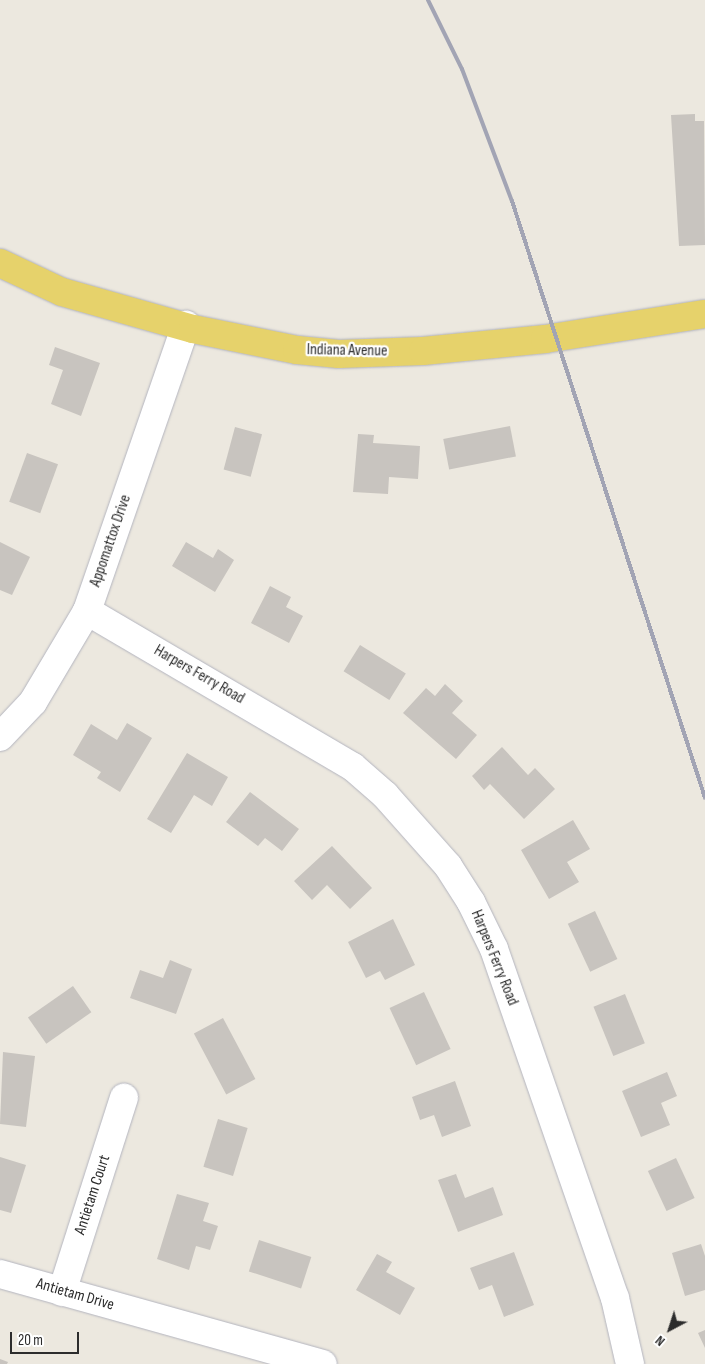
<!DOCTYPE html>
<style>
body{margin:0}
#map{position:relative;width:705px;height:1364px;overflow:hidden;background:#ece8df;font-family:"Sofia Sans Condensed",sans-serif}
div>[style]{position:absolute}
.building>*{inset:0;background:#c8c4bf;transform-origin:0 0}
.roads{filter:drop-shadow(0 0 1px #b3b4be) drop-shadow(0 0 1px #b3b4be)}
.minor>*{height:28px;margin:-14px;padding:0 14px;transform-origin:14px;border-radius:14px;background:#fff}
.major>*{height:28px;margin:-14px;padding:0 14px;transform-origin:14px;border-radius:14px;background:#e6d26b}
.rail>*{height:4px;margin:-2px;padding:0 2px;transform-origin:2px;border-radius:2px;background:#a2a4b4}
span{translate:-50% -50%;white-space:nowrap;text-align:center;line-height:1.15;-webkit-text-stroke:4.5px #fff;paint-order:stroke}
.street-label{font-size:16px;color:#2c2c2c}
.north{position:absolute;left:645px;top:1304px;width:50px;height:50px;-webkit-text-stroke:4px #fff;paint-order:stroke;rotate:220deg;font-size:14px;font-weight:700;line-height:20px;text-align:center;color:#2c2c2c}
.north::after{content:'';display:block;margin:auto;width:18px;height:22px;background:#2c2c2c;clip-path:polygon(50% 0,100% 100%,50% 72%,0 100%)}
.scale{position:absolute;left:10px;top:1332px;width:69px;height:22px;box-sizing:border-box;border:2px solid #2c2c2c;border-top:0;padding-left:6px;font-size:15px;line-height:18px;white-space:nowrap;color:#2c2c2c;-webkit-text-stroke:4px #fff;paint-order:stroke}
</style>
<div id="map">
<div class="building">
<div style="clip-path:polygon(695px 114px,695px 121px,704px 121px,705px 245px,679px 246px,671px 115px)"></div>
<div style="clip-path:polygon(55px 347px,100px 363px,81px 416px,51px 404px,63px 370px,49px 365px)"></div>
<div style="left:510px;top:426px;width:31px;height:68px;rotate:79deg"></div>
<div style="left:235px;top:427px;width:28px;height:44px;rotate:15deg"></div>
<div style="clip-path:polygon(358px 434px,374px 435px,373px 443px,420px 446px,418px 479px,389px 477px,388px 494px,353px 492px)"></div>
<div style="left:27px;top:453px;width:33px;height:52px;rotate:20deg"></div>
<div style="clip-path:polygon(0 542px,30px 557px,12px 595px,0 590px)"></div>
<div style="clip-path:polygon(186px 542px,213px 558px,218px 549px,234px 560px,215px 592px,172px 566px)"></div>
<div style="clip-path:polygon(270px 586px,291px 597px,286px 607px,303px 616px,289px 643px,251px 623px)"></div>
<div style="left:360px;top:645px;width:54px;height:31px;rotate:32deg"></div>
<div style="clip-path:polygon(445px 684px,463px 701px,452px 713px,477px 735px,456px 759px,403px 713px,426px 688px,435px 696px)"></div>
<div style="clip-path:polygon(127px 723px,152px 738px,120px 792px,97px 778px,101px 772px,73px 755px,91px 724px,117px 740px)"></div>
<div style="clip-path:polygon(502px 747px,528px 775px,535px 768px,555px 789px,524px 819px,490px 784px,484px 790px,472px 776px)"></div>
<div style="clip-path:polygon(187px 753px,228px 777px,212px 806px,194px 795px,171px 833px,147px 819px)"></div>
<div style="clip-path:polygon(250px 792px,299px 829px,282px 851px,265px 838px,258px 846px,226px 822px)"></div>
<div style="clip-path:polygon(573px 820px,590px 849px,567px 862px,579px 882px,549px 899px,521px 850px)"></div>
<div style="clip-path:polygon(332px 846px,372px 888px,350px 909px,327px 885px,312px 900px,294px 881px)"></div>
<div style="left:595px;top:911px;width:53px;height:30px;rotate:65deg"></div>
<div style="clip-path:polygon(393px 919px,415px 965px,385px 980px,380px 971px,366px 978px,348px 942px)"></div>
<div style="clip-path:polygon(170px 960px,192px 969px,176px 1014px,130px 998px,140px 970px,163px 978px)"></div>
<div style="left:73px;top:986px;width:32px;height:55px;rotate:55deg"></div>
<div style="left:424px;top:992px;width:63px;height:38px;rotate:65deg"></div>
<div style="left:625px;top:994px;width:53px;height:34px;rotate:68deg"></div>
<div style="left:223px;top:1018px;width:69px;height:33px;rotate:62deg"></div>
<div style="clip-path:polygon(3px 1052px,35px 1056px,26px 1127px,0 1124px)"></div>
<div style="clip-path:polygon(667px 1072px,677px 1096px,661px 1103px,670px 1125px,641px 1137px,622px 1091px)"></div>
<div style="clip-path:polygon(455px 1081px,471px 1126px,442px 1137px,434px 1115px,420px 1120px,412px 1097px)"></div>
<div style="left:218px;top:1119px;width:31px;height:50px;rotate:17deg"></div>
<div style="clip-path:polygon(0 1157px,26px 1165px,11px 1213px,0 1210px)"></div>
<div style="left:676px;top:1158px;width:44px;height:31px;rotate:65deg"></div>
<div style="clip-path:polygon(456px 1174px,465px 1198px,493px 1187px,503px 1215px,458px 1232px,438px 1180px)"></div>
<div style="clip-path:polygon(177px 1194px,209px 1203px,203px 1221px,218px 1226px,210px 1250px,196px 1246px,189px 1270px,157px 1259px)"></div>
<div style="left:259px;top:1240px;width:55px;height:33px;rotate:18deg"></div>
<div style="clip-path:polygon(701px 1244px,705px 1256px,705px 1290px,685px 1296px,672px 1253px)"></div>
<div style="clip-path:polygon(514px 1252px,534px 1305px,504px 1317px,492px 1285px,479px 1290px,470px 1268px)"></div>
<div style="clip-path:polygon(377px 1254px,392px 1262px,386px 1272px,415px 1288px,400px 1315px,356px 1290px)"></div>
<div style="clip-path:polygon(705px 1330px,705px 1348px,698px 1333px)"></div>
<div style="clip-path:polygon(0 1359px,8px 1362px,7px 1364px,0 1364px)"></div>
</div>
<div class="roads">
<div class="minor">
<div style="left:87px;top:611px;width:308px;rotate:30.4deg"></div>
<div style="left:353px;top:767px;width:43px;rotate:41.2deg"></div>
<div style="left:385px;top:795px;width:95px;rotate:48.4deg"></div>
<div style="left:448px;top:866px;width:43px;rotate:57.4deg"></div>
<div style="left:471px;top:902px;width:52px;rotate:63.9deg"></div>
<div style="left:494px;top:949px;width:369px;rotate:70.9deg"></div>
<div style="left:615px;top:1298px;width:68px;rotate:77.2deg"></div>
<div style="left:0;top:737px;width:48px;rotate:-46.7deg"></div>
<div style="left:33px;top:702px;width:106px;rotate:-59.3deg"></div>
<div style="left:87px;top:611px;width:303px;rotate:-70.9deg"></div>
<div style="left:0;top:1274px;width:335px;rotate:15.6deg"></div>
<div style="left:62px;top:1292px;width:204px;rotate:-72.3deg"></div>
</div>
<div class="major">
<div style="left:0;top:263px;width:68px;rotate:25.1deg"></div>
<div style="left:62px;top:292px;width:136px;rotate:15.8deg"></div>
<div style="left:193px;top:329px;width:106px;rotate:11.4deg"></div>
<div style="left:297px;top:350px;width:42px;rotate:5.4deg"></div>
<div style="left:339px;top:354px;width:84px;rotate:-2deg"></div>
<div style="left:423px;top:351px;width:123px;rotate:-5.6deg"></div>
<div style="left:545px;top:339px;width:162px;rotate:-8.9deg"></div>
</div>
</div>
<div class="rail">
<div style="left:428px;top:0;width:77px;rotate:63.8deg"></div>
<div style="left:462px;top:69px;width:141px;rotate:69.3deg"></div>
<div style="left:512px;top:201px;width:627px;rotate:72.08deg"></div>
</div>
<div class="street-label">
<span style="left:347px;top:351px;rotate:1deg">Indiana Avenue</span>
<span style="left:111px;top:541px;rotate:-71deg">Appomattox Drive</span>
<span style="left:199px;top:675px;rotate:30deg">Harpers Ferry Road</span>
<span style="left:494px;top:958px;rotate:68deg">Harpers Ferry Road</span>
<span style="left:93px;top:1195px;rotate:-72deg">Antietam Court</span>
<span style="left:75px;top:1295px;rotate:16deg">Antietam Drive</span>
</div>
<div class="north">N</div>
<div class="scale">20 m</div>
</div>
